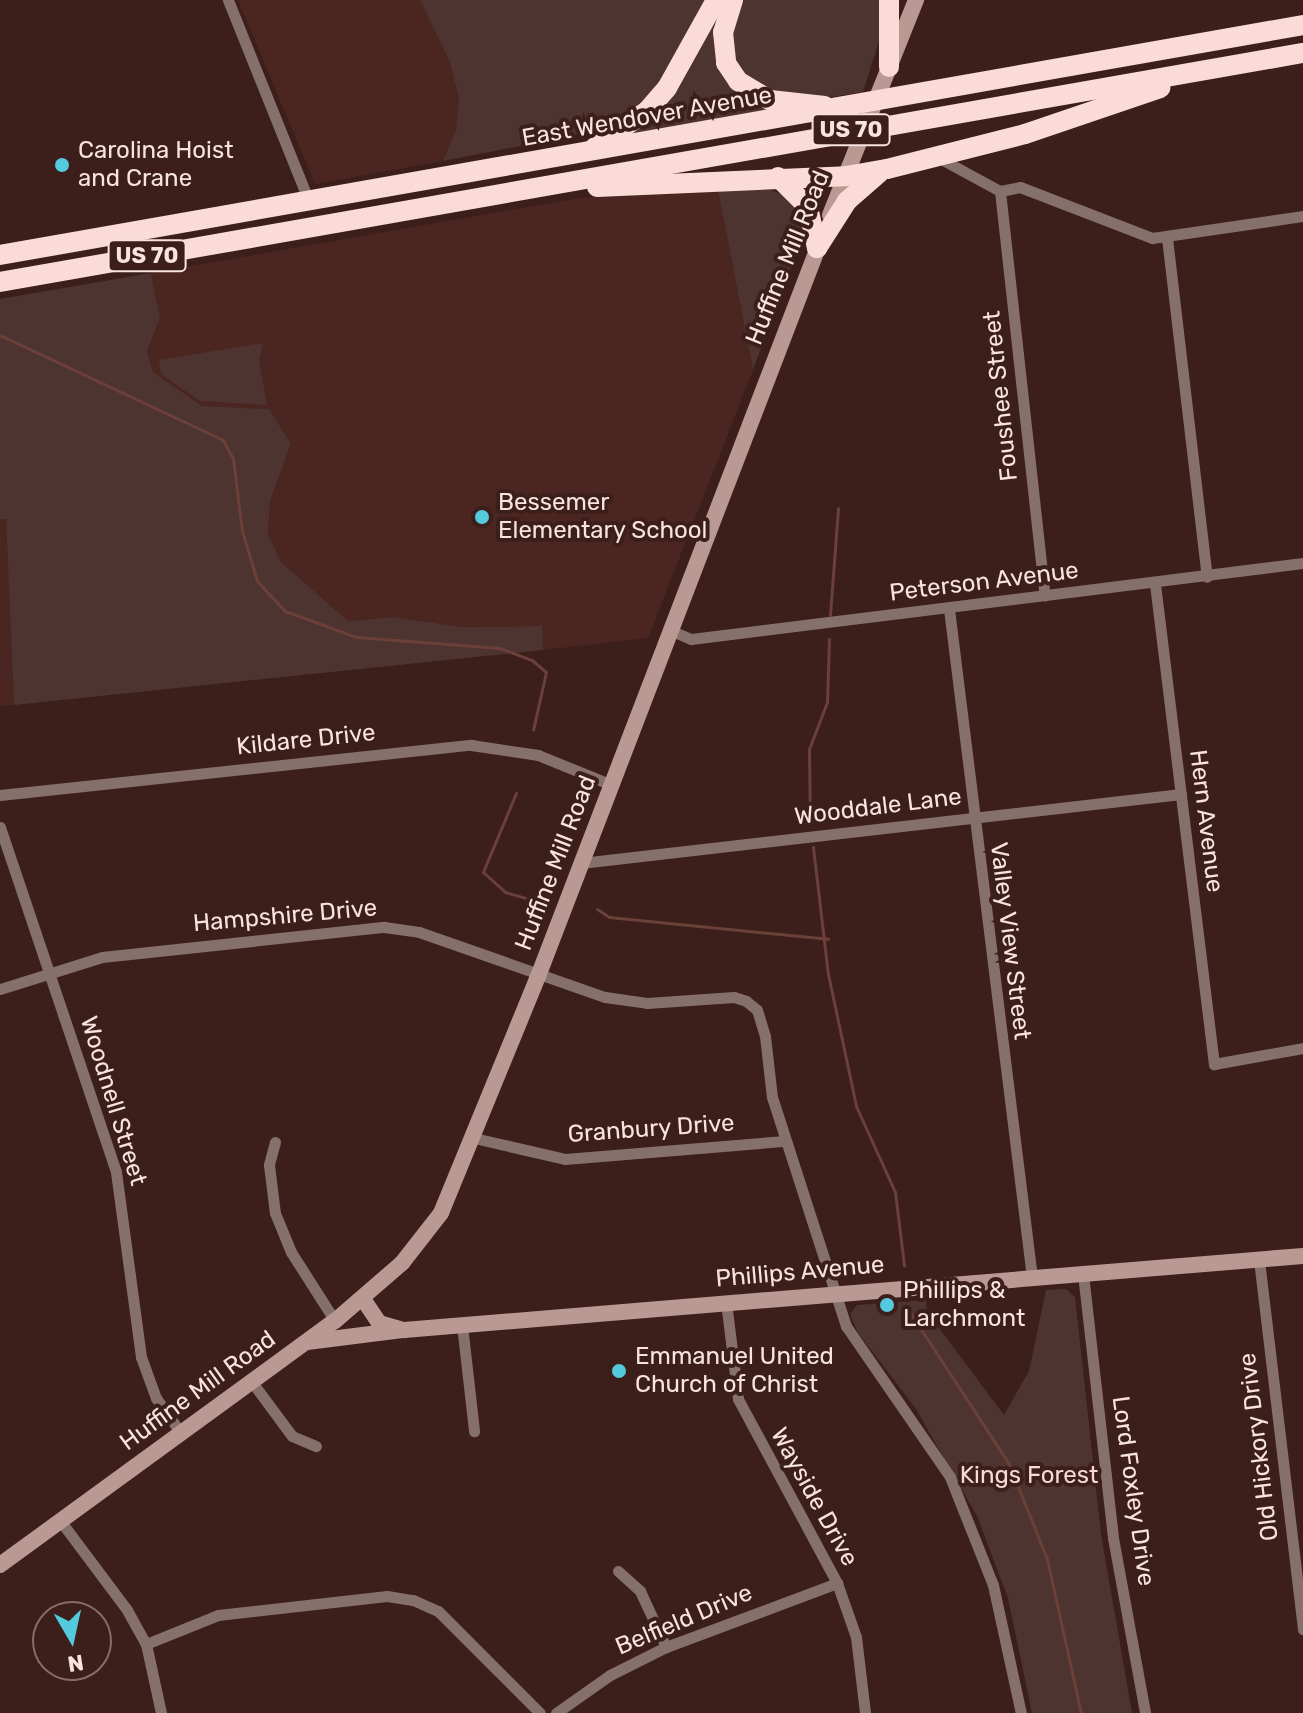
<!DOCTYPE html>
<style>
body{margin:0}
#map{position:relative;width:1303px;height:1713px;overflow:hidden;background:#3c1e1a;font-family:Rubik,sans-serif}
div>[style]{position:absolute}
.built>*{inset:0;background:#4b2621}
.green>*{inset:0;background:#4d3430}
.stream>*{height:3px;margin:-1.5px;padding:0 1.5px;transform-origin:1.5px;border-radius:1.5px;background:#6a4039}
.street>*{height:11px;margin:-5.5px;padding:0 5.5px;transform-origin:5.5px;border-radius:5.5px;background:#85706c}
.secondary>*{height:16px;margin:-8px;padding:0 8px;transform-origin:8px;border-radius:8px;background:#ba9993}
.highway>*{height:20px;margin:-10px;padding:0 10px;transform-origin:10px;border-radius:10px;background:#fbdbd6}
.dots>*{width:22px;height:22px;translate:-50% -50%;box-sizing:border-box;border:4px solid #3c1e1a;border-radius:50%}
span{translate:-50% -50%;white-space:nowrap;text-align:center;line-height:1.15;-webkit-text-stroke:8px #3c1e1a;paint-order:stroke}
.shield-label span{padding:2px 6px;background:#3c1e1a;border:2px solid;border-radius:6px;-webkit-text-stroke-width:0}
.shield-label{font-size:22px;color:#f8e3df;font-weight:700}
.street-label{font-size:24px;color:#f8e3df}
.poi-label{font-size:24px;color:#f8e3df}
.left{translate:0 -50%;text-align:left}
.park-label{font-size:24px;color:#f8d8d3}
.north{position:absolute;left:32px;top:1601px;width:80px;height:80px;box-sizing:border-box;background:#3c1e1a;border:2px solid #876d69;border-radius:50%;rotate:171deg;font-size:22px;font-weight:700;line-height:32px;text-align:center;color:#f8e3df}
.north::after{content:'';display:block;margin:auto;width:28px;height:36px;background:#54cade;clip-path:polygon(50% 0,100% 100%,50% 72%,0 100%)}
</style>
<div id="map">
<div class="built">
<div style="clip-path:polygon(238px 0,420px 0,450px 62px,459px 100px,456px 129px,443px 161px,315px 184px)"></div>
<div style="clip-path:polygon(718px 190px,753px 370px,648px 638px,543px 650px,541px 626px,461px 627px,394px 617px,348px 621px,281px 562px,268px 534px,270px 501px,291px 444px,269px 409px,202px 406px,153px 372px,147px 351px,160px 318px,151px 273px,579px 198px)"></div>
<div style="clip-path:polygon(6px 518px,14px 705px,0 706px,0 519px)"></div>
</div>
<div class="green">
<div style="clip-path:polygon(420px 0,708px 0,652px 94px,608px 129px,443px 161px,456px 129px,459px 100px,450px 62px)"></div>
<div style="clip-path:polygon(742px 0,882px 0,880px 38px,863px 92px,824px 98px,792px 95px,766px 89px,738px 71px,729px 46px)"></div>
<div style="clip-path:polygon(718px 12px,718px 63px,765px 105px,765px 111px,627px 139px)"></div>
<div style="clip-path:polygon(718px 190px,771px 190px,786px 196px,800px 213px,804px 232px,753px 370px)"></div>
<div style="clip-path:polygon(151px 273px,160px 318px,147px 351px,153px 372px,202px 406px,269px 409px,291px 444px,270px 501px,268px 534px,281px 562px,348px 621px,394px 617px,461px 627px,542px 626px,543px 650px,14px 705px,6px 519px,0 519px,0 299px)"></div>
<div style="clip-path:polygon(263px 343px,259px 361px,267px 405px,200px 401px,161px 374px,159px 360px)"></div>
<div style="clip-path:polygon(1066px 1289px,1075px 1297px,1101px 1534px,1132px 1713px,1032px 1713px,1008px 1598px,977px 1516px,916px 1409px,858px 1333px,850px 1314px,857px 1305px,926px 1300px,927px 1312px,1004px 1415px,1029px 1371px,1046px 1290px)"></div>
</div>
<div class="stream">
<div style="left:0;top:335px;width:246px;rotate:25.2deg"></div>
<div style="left:223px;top:440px;width:21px;rotate:62deg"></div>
<div style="left:233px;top:459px;width:73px;rotate:82.9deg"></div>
<div style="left:242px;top:531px;width:52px;rotate:73.3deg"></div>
<div style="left:257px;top:581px;width:41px;rotate:47deg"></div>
<div style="left:285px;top:611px;width:76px;rotate:20.1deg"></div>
<div style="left:356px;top:637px;width:144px;rotate:4.4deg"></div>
<div style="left:500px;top:648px;width:34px;rotate:21deg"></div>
<div style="left:532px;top:660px;width:18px;rotate:41deg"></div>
<div style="left:546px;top:672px;width:59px;rotate:102.6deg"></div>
<div style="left:830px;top:615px;width:107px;rotate:-85.7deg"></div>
<div style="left:516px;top:793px;width:86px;rotate:112.7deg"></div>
<div style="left:483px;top:872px;width:30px;rotate:42deg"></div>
<div style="left:505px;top:892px;width:32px;rotate:16deg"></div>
<div style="left:810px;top:823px;width:74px;rotate:-90.8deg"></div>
<div style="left:809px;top:749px;width:50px;rotate:-69deg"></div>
<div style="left:827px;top:702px;width:63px;rotate:-88.2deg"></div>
<div style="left:813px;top:847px;width:128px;rotate:83.3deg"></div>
<div style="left:828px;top:974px;width:135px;rotate:78deg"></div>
<div style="left:856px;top:1106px;width:94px;rotate:65.6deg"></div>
<div style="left:895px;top:1192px;width:74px;rotate:83deg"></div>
<div style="left:597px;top:909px;width:14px;rotate:34deg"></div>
<div style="left:609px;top:917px;width:220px;rotate:5.7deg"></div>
<div style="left:909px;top:1311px;width:183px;rotate:56.8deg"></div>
<div style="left:1009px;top:1464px;width:102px;rotate:68.2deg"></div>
<div style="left:1047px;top:1559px;width:158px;rotate:77.6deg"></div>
</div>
<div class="street">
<div style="left:228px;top:0;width:217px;rotate:68.1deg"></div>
<div style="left:941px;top:159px;width:67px;rotate:28.5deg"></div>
<div style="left:1000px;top:191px;width:20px;rotate:-11deg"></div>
<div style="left:1020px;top:187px;width:142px;rotate:21.1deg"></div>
<div style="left:1152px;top:238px;width:153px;rotate:-8.3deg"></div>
<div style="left:1000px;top:191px;width:407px;rotate:83.7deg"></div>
<div style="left:1167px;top:238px;width:341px;rotate:83.3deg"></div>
<div style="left:1155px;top:584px;width:484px;rotate:83deg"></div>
<div style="left:1214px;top:1064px;width:90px;rotate:-10.2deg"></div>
<div style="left:949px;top:609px;width:673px;rotate:82.92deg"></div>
<div style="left:672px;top:631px;width:21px;rotate:23deg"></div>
<div style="left:691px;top:639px;width:617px;rotate:-7.08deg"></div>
<div style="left:0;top:795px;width:474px;rotate:-6.1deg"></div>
<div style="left:471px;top:745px;width:68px;rotate:8.5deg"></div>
<div style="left:538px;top:755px;width:80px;rotate:22.1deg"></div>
<div style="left:0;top:827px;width:364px;rotate:71.4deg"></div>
<div style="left:116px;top:1172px;width:187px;rotate:82.3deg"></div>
<div style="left:141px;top:1357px;width:44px;rotate:69.9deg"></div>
<div style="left:156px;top:1398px;width:43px;rotate:54.5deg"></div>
<div style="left:581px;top:863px;width:604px;rotate:-6.56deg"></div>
<div style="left:0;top:989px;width:107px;rotate:-17.4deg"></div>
<div style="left:102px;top:957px;width:284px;rotate:-6.1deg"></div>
<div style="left:384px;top:927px;width:35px;rotate:8deg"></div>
<div style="left:419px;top:932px;width:197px;rotate:19.3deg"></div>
<div style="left:605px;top:997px;width:42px;rotate:8.1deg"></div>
<div style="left:647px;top:1003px;width:87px;rotate:-3.9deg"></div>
<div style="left:734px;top:997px;width:13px;rotate:18deg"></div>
<div style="left:746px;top:1001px;width:14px;rotate:39deg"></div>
<div style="left:757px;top:1010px;width:27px;rotate:73deg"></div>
<div style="left:765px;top:1036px;width:61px;rotate:83.5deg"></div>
<div style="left:772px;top:1097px;width:241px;rotate:72.1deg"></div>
<div style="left:846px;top:1326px;width:183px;rotate:55.4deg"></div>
<div style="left:950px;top:1477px;width:116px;rotate:68.3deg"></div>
<div style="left:993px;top:1585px;width:131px;rotate:77.7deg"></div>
<div style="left:474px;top:1138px;width:93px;rotate:13deg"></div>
<div style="left:565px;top:1159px;width:221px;rotate:-4.7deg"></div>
<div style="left:275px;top:1142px;width:24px;rotate:105deg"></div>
<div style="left:269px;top:1165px;width:48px;rotate:82.9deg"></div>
<div style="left:275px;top:1213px;width:42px;rotate:67.7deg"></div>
<div style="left:291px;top:1252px;width:82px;rotate:57.5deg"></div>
<div style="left:1259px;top:1260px;width:372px;rotate:83.2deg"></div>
<div style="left:1083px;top:1274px;width:266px;rotate:83.5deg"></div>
<div style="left:1113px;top:1538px;width:178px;rotate:79.6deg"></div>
<div style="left:726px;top:1302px;width:98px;rotate:82.9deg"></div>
<div style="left:738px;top:1399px;width:209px;rotate:61.7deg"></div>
<div style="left:837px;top:1583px;width:57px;rotate:70.6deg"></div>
<div style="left:856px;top:1637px;width:77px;rotate:83.2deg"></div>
<div style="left:462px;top:1325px;width:107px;rotate:83.5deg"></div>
<div style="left:252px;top:1382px;width:67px;rotate:53.5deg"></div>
<div style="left:292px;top:1436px;width:26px;rotate:23deg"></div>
<div style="left:62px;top:1523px;width:109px;rotate:53.2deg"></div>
<div style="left:127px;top:1610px;width:39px;rotate:61deg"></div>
<div style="left:146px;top:1644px;width:71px;rotate:77.7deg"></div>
<div style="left:618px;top:1571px;width:30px;rotate:42deg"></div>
<div style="left:640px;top:1591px;width:62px;rotate:65.1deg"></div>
<div style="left:146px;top:1644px;width:78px;rotate:-21.9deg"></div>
<div style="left:218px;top:1615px;width:170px;rotate:-6.4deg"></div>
<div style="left:387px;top:1596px;width:26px;rotate:9deg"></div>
<div style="left:413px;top:1600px;width:27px;rotate:24deg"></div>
<div style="left:438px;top:1611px;width:144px;rotate:45deg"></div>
<div style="left:556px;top:1713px;width:66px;rotate:-35.1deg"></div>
<div style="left:610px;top:1675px;width:63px;rotate:-26.6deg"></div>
<div style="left:666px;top:1647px;width:183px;rotate:-20.5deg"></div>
</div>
<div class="secondary">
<div style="left:830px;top:215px;width:232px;rotate:-68.2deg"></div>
<div style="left:363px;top:1299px;width:29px;rotate:56deg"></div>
<div style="left:379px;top:1323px;width:26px;rotate:16deg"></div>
<div style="left:404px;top:1330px;width:902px;rotate:-4.71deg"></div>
<div style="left:307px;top:1342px;width:96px;rotate:-7.2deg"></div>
<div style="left:0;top:1565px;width:414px;rotate:-36.1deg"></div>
<div style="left:335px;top:1321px;width:89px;rotate:-40.9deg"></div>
<div style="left:402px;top:1263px;width:63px;rotate:-52deg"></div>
<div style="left:441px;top:1213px;width:258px;rotate:-67.7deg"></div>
<div style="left:539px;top:974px;width:789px;rotate:-68.99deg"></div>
</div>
<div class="highway">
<div style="left:733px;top:0;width:34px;rotate:107deg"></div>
<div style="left:723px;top:32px;width:31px;rotate:84deg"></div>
<div style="left:726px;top:63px;width:22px;rotate:56deg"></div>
<div style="left:738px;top:81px;width:37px;rotate:31deg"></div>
<div style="left:770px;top:100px;width:55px;rotate:6.2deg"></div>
<div style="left:889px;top:0;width:67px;rotate:90deg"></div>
<div style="left:594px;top:148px;width:65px;rotate:-34.9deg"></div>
<div style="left:647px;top:111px;width:30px;rotate:-49deg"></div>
<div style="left:667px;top:88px;width:101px;rotate:-60.9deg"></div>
<div style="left:778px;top:177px;width:42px;rotate:45deg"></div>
<div style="left:808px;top:207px;width:42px;rotate:77.6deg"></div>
<div style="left:597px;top:187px;width:249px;rotate:-2.5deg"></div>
<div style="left:846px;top:176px;width:42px;rotate:-9.7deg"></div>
<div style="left:887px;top:169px;width:142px;rotate:-14.2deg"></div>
<div style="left:1025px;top:134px;width:143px;rotate:-18.8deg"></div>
<div style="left:817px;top:248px;width:56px;rotate:-57.4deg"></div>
<div style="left:847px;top:201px;width:43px;rotate:-41.2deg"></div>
<div style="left:0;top:255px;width:1323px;rotate:-10.01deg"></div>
<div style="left:0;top:282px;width:1323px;rotate:-9.97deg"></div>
</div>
<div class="dots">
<div style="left:62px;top:165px;background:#54cade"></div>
<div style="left:482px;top:517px;background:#54cade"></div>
<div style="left:887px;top:1305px;background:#54cade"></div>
<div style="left:619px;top:1371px;background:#54cade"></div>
</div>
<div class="shield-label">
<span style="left:851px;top:130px">US 70</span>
<span style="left:147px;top:256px">US 70</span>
</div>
<div class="street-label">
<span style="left:647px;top:117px;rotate:-10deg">East Wendover Avenue</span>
<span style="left:788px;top:258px;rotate:-68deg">Huffine Mill Road</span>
<span style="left:1001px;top:396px;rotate:-96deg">Foushee Street</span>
<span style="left:984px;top:582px;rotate:-7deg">Peterson Avenue</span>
<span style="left:306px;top:740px;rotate:-6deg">Kildare Drive</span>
<span style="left:878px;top:807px;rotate:-7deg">Wooddale Lane</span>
<span style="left:1206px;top:821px;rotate:83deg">Hern Avenue</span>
<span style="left:556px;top:863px;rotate:-69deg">Huffine Mill Road</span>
<span style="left:285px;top:916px;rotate:-5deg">Hampshire Drive</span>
<span style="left:1010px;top:941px;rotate:83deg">Valley View Street</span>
<span style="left:113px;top:1101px;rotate:73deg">Woodnell Street</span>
<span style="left:651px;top:1129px;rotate:-4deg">Granbury Drive</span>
<span style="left:800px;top:1272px;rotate:-5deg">Phillips Avenue</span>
<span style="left:198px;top:1391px;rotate:-36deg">Huffine Mill Road</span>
<span style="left:1259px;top:1447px;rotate:-97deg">Old Hickory Drive</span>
<span style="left:1133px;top:1491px;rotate:82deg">Lord Foxley Drive</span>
<span style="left:814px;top:1497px;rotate:61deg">Wayside Drive</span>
<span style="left:684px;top:1620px;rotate:-23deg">Belfield Drive</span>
</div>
<div class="poi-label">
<span class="left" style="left:78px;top:165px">Carolina Hoist<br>and Crane</span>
<span class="left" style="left:498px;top:517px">Bessemer<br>Elementary School</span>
<span class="left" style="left:903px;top:1305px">Phillips &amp;<br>Larchmont</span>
<span class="left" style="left:635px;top:1371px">Emmanuel United<br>Church of Christ</span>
</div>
<div class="park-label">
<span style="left:1029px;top:1476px">Kings Forest</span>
</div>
<div class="north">N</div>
</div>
